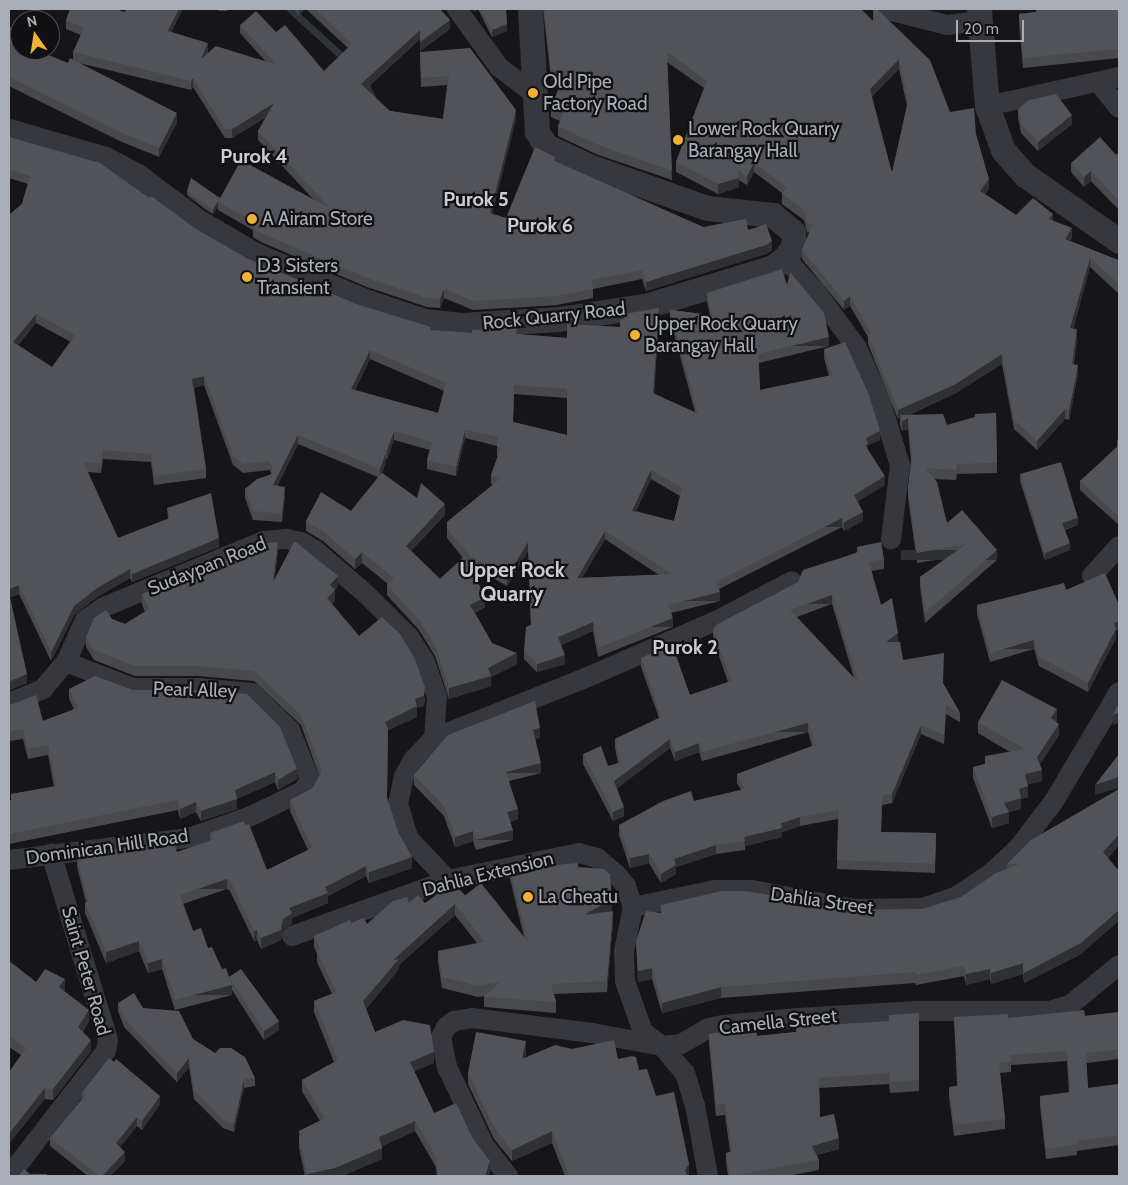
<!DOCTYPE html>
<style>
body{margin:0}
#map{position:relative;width:1128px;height:1185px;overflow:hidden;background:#161618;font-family:Cabin,sans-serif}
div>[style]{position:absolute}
.stream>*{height:7px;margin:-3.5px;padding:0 3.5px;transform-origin:3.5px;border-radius:3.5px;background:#2c353c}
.minor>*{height:20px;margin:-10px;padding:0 10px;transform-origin:10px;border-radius:10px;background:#37383d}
.tertiary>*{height:25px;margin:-12.5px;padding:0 12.5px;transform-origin:12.5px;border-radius:12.5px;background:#37383d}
.wall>*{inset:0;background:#47494d}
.shaded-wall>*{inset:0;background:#2f3033;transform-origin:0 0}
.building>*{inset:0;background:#525359}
.dots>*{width:14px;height:14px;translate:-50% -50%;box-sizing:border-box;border:2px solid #111113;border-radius:50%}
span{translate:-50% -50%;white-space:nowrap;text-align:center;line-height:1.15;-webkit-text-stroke:4.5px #111113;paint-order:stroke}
.poi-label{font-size:19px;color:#a8adb8}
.left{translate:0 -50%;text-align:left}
.street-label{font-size:19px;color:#a8adb8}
.neighbourhood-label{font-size:20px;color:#c9ccd4;font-weight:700}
.quarter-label{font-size:21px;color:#c9ccd4;font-weight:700}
.frame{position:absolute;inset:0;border:10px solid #a8adb8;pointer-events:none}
.north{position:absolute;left:10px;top:10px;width:50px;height:50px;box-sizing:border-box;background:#111113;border:1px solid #4d4f55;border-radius:50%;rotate:347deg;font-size:14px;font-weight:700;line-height:20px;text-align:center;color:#a8adb8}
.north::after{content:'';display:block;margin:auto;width:18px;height:22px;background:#f2b134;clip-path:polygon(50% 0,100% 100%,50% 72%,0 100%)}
.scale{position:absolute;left:956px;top:20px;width:68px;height:22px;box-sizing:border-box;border:2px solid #a8adb8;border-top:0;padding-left:6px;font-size:15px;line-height:18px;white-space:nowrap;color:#a8adb8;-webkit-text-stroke:4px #111113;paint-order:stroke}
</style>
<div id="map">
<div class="stream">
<div style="left:290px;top:9px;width:76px;rotate:42.3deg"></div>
<div style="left:363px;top:80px;width:19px;rotate:62deg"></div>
</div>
<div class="minor">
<div style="left:457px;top:9px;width:72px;rotate:54.1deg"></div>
<div style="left:499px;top:67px;width:43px;rotate:37.4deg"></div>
<div style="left:884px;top:9px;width:65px;rotate:14.3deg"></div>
<div style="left:947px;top:25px;width:33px;rotate:-7deg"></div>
<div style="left:1098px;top:82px;width:33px;rotate:51deg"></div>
<div style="left:987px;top:106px;width:135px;rotate:-12.4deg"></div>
<div style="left:785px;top:258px;width:46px;rotate:47.6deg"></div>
<div style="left:816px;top:292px;width:69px;rotate:53.8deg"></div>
<div style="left:857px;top:348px;width:57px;rotate:66.1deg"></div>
<div style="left:880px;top:400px;width:68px;rotate:72.9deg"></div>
<div style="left:900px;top:465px;width:75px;rotate:96.9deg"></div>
<div style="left:1092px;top:576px;width:40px;rotate:-48deg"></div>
<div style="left:9px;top:703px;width:37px;rotate:-22deg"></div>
<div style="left:43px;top:689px;width:35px;rotate:-50deg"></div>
<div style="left:66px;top:662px;width:46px;rotate:-65.7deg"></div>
<div style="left:85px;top:620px;width:23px;rotate:-34deg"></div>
<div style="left:104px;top:607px;width:172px;rotate:-22.5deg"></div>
<div style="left:263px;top:541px;width:24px;rotate:-5deg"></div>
<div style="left:287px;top:539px;width:14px;rotate:12deg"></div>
<div style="left:301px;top:542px;width:16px;rotate:30deg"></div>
<div style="left:315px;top:550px;width:67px;rotate:40.8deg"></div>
<div style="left:366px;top:594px;width:61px;rotate:45deg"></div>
<div style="left:409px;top:637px;width:30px;rotate:57deg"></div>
<div style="left:425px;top:662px;width:36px;rotate:71deg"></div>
<div style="left:437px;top:696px;width:42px;rotate:94.1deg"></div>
<div style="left:434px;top:738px;width:30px;rotate:134deg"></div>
<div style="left:413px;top:760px;width:18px;rotate:119deg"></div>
<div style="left:404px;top:776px;width:29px;rotate:102deg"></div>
<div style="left:398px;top:804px;width:37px;rotate:73deg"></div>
<div style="left:409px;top:839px;width:57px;rotate:46.4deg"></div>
<div style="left:434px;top:738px;width:166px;rotate:-21.6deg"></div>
<div style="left:588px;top:677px;width:144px;rotate:-23.7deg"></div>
<div style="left:720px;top:619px;width:81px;rotate:-27.8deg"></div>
<div style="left:9px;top:860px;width:181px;rotate:-7deg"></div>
<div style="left:189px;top:838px;width:66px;rotate:-19.5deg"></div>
<div style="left:251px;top:816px;width:58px;rotate:-25.7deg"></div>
<div style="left:303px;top:791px;width:13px;rotate:-58deg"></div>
<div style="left:310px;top:780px;width:54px;rotate:-111.8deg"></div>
<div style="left:290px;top:730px;width:53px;rotate:-135.8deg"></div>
<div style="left:252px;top:693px;width:54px;rotate:-174.7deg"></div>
<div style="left:198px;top:688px;width:65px;rotate:180deg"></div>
<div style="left:133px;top:688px;width:72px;rotate:-158.8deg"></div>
<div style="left:633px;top:907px;width:85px;rotate:-11.6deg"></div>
<div style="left:716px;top:890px;width:36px"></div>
<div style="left:752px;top:890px;width:104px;rotate:10.6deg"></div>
<div style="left:854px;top:909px;width:69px;rotate:-0.8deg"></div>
<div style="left:923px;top:908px;width:36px;rotate:-19deg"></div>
<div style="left:957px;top:896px;width:40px;rotate:-34deg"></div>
<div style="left:990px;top:874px;width:40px;rotate:-43deg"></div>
<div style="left:1019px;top:847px;width:58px;rotate:-52.7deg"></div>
<div style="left:1054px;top:801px;width:127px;rotate:-59.2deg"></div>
<div style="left:633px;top:907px;width:45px;rotate:101.6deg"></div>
<div style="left:624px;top:951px;width:30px;rotate:88deg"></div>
<div style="left:625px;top:981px;width:54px;rotate:70.6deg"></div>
<div style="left:643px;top:1032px;width:24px;rotate:36deg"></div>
<div style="left:662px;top:1046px;width:35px;rotate:50deg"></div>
<div style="left:685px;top:1073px;width:34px;rotate:73deg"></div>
<div style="left:695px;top:1105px;width:72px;rotate:79.6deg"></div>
<div style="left:292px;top:936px;width:166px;rotate:-19.7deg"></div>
<div style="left:448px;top:880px;width:134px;rotate:-11.6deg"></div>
<div style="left:579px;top:853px;width:19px;rotate:16deg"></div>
<div style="left:597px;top:858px;width:25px;rotate:40deg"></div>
<div style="left:616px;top:874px;width:16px;rotate:50deg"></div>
<div style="left:626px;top:886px;width:22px;rotate:72deg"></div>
<div style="left:9px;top:1176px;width:158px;rotate:-52.2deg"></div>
<div style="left:106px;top:1051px;width:11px;rotate:-80deg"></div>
<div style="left:108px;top:1040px;width:195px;rotate:-107deg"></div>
<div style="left:508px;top:1176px;width:39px;rotate:-128deg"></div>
<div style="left:484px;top:1145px;width:86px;rotate:-115.4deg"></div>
<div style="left:447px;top:1067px;width:31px;rotate:-101deg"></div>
<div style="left:441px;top:1037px;width:11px;rotate:-63deg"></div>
<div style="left:446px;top:1027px;width:10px;rotate:-37deg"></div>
<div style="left:454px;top:1021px;width:18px;rotate:-9deg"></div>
<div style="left:472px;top:1018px;width:121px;rotate:7.1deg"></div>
<div style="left:592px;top:1033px;width:71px;rotate:10.5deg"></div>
<div style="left:662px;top:1046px;width:19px;rotate:-6deg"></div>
<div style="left:681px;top:1044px;width:32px;rotate:-30deg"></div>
<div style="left:709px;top:1028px;width:14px;rotate:-12deg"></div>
<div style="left:723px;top:1025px;width:75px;rotate:-5.3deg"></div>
<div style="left:798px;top:1018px;width:118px;rotate:-3.4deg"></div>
<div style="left:916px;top:1011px;width:133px"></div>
<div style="left:1049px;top:1011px;width:22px;rotate:-16deg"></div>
<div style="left:1070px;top:1005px;width:63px;rotate:-39.2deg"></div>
</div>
<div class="tertiary">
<div style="left:979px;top:9px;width:97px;rotate:85.3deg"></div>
<div style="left:987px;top:106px;width:47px;rotate:70deg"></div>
<div style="left:1003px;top:150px;width:33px;rotate:49deg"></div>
<div style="left:1025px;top:175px;width:115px;rotate:35.1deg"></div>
<div style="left:9px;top:131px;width:100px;rotate:16.3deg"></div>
<div style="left:105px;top:159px;width:36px;rotate:28deg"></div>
<div style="left:137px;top:176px;width:75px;rotate:36.9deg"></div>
<div style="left:197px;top:221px;width:67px;rotate:30.4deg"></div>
<div style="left:255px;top:255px;width:116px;rotate:22.8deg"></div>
<div style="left:362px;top:300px;width:65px;rotate:18.7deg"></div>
<div style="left:424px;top:321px;width:37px;rotate:6deg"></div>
<div style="left:461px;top:325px;width:98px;rotate:-3.5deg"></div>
<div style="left:559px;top:319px;width:91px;rotate:-8.8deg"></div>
<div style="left:649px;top:305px;width:130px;rotate:-17deg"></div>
<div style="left:773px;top:267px;width:15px;rotate:-37deg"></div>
<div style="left:785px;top:258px;width:16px;rotate:-55deg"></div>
<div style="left:794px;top:245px;width:13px;rotate:-94deg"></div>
<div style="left:793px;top:232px;width:26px;rotate:-140deg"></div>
<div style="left:773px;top:215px;width:66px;rotate:-173.9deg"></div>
<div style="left:707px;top:208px;width:123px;rotate:-160.5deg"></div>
<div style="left:591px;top:167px;width:50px;rotate:-155deg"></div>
<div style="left:546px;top:146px;width:17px;rotate:-123deg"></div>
<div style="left:537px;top:132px;width:123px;rotate:-93.3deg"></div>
</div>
<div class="wall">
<div style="clip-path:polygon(215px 9px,228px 9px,227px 11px,219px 11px)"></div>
<div style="clip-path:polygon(293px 9px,305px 9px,299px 15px)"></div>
<div style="clip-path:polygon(306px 9px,440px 9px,450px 29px,420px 51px,420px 39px,366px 89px,390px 111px,443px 119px,447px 85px,421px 87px,420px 52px,516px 119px,492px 214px,506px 218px,555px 161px,703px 227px,748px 230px,772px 250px,766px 254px,646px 291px,642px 279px,593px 289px,593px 298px,557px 305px,473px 310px,444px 298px,440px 308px,427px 307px,367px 287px,261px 242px,253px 237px,253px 230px,218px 210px,218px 206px,213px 214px,205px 209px,187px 195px,187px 191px,220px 198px,314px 200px,258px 140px,258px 131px,266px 117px,232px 138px,225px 138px,193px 87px,191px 90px,79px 63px,177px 122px,159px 157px,122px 142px,9px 86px,9px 27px,20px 50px,38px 50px,38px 51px,68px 63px,73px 60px,73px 52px,81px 35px,66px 29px,66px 20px,172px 32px,208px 52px,208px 53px,266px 62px,240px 33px,240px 25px,276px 32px,324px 71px,348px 48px)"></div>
<div style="clip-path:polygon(473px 9px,506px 9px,507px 31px,492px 37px,478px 9px,474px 12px)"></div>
<div style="clip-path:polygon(evenodd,543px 9px,861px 9px,873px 21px,873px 9px,877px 9px,950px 112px,976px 134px,989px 189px,985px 194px,1016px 215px,1053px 221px,1072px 237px,1070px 241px,1118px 260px,1119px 260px,1119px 294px,1090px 267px,1073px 329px,1077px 339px,1074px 364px,1078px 374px,1069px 420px,1065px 419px,1037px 450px,1014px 429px,1002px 364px,956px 393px,909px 415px,947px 425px,996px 413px,997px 473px,957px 474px,956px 480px,934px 479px,947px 523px,997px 560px,925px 623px,920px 587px,920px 577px,947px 558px,917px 563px,908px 498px,908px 488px,911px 461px,908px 429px,902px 431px,900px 425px,900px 418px,898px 419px,868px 344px,868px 337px,850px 306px,844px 310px,802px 259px,802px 250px,809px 233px,807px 232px,804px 220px,782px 204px,782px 193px,754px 172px,747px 185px,739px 180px,739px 187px,718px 194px,676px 172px,676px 162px,704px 88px,667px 62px,672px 180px,596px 154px,558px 136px,558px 126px,560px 121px,551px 117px,551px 108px,562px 80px,551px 79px,543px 9px,899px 69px,907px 106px,892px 173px,871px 97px,899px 69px)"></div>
<div style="clip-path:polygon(1036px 9px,1119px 9px,1119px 58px,1023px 68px,1019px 23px,1019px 14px,1036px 12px)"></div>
<div style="clip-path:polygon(1018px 109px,1072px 124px,1038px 151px,1021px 133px,1018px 118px)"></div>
<div style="clip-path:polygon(evenodd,9px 137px,196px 229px,248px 259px,356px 304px,431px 330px,472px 333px,517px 334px,567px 338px,620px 327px,620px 320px,624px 319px,624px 314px,659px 317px,654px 394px,695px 412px,670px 319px,670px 310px,710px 315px,707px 302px,707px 293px,787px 285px,829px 346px,759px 363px,760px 390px,829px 376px,824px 358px,824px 349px,880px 440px,868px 445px,868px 450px,885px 485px,858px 501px,863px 521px,844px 531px,842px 527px,719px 589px,720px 601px,671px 613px,673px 627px,598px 657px,593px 631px,561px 645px,565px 664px,537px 672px,524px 659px,524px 650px,531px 625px,528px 551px,507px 586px,470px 565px,485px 607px,475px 613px,492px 643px,517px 664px,491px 677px,491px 686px,449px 699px,435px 656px,419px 630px,387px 595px,387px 585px,388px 584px,362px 563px,355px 569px,323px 541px,306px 531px,306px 521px,351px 511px,378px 477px,298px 444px,277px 486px,285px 496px,282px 522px,253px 520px,245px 498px,245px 489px,271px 474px,270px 470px,243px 473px,233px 465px,204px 385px,194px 388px,206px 469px,206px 478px,154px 485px,151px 462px,103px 459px,101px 473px,88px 472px,118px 538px,168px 519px,167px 508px,219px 547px,132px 582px,130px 578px,97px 597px,74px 615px,51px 661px,19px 594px,10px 597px,27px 683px,10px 690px,9px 684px,9px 215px,22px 204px,28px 184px,9px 178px,9px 137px,36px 323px,71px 342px,52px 367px,18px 345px,36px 323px,9px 137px,370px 359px,444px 391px,438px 413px,355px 390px,370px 359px,9px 137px,514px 394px,567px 398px,567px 435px,513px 422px,514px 394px,9px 137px,465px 438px,497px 446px,497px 456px,498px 456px,491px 475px,491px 484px,493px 485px,447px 522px,447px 538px,463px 558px,440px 579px,411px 551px,445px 515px,417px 498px,382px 473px,386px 461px,386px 459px,387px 459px,394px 440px,430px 450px,427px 460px,427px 469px,456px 476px,465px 438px,9px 137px,651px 479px,680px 496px,674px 521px,636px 511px,651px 479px,9px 137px,605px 539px,659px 575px,582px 578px,605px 539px)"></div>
<div style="clip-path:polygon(1119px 153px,1119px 210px,1091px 181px,1084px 187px,1071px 172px,1071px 163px,1116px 155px)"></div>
<div style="clip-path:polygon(1119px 438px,1119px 525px,1080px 490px,1080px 481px,1117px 448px,1117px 440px)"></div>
<div style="clip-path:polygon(1020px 474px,1078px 525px,1065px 530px,1070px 550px,1045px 560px,1020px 481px)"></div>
<div style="clip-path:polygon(evenodd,857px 547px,884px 559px,884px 569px,871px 571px,881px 605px,898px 642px,903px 660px,943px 683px,960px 713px,960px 722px,946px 714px,944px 744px,921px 734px,892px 803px,882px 805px,881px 832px,936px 833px,935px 873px,837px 869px,838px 819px,800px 826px,782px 832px,782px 837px,745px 846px,745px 850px,716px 854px,676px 867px,676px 874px,661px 883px,649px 863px,630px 868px,619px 835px,619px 825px,694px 801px,741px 790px,737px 783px,737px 774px,812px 746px,808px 732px,702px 761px,699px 752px,675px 761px,670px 748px,617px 788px,624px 816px,613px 821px,583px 764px,583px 754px,608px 766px,618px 763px,615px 748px,615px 739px,659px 718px,641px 667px,641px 658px,690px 695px,728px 682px,713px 639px,713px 630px,857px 552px,857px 547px,832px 604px,854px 678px,797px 617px,832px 604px)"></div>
<div style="clip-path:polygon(278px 552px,274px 579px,338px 586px,335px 590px,335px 600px,332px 604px,359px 636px,425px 698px,424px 706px,417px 708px,417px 717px,388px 730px,387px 798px,398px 832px,412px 868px,369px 883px,366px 876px,328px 896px,328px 903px,292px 918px,292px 924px,283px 929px,281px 940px,261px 949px,257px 940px,254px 941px,230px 891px,227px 889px,183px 904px,193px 931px,208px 948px,222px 969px,279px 1030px,264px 1040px,232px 990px,232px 995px,175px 1010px,162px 969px,148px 973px,139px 951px,106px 963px,85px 913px,85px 903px,86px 902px,77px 867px,77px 857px,177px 852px,210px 841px,210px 833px,245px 825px,267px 870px,308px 850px,290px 811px,290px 800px,313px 788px,319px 775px,301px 725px,254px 681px,198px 676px,135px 676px,94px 660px,86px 647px,86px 637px,112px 619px,125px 624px,145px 612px,142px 604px,142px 594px)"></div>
<div style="clip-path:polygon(1066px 590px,1116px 631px,1116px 638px,1088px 692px,1039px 666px,1034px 649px,990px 662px,977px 614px,977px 605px)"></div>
<div style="clip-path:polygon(69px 689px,297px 779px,278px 790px,275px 782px,237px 799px,237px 809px,201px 821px,196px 812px,180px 819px,178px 810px,9px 844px,9px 800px,11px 800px,11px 794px,54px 787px,48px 755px,28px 759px,23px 739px,9px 741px,9px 704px,43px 721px,74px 709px,69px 699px)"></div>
<div style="clip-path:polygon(1057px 720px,1056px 721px,1059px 735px,1040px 764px,1042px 781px,1028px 784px,1028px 797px,1021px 799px,1021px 809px,1009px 812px,1009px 823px,992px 828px,973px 778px,973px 767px,985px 764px,1010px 752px,978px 733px,978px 722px)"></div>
<div style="clip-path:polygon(448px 735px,540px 738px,535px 739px,541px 773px,509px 781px,518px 819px,510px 822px,513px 840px,476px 850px,473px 841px,455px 847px,444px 816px,414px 785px,414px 775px)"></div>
<div style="clip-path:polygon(1119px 789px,1119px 845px,1108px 858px,1081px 954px,1024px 983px,1023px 974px,991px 984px,990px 979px,966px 985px,964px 976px,916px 985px,915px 983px,721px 998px,662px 1013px,652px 979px,638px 982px,636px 941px,661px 913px,771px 900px,852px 910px,923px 909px,961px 897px,1007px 869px,1007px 864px)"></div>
<div style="clip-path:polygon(578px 867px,612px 910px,610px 911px,613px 922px,607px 992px,554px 994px,556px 1002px,556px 1013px,484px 1007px,484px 997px,485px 996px,478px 997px,442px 988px,438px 962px,438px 951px,477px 943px,455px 915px,399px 965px,399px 969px,366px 1009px,375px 1032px,434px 1063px,414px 1071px,434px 1113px,473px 1139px,490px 1172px,488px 1176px,437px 1176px,436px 1167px,415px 1131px,382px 1146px,382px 1159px,342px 1176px,305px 1176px,299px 1148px,299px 1131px,320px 1121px,302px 1091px,302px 1080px,334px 1062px,314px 1012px,314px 1001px,332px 994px,317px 962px,317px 954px,314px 947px,314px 936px,351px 923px,367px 924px,409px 903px,425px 903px,465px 895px,524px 937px,510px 879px,510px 869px)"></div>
<div style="clip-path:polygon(9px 961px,36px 982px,65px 990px,64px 991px,89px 1021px,83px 1031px,91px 1051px,53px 1100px,45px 1099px,21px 1055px,9px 1047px)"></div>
<div style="clip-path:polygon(118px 1003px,143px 1008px,255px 1078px,255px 1086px,244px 1088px,234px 1132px,223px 1128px,194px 1099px,189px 1067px,177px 1082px,124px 1027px,118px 1011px)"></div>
<div style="clip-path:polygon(1119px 1012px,1119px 1059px,1086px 1063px,1088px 1088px,1119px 1084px,1119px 1145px,1077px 1151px,1077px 1155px,1046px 1159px,1040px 1106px,1040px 1096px,1069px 1093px,1067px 1061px,1011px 1065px,1011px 1072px,1000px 1073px,1005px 1119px,1005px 1129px,954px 1136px,949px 1097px,949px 1087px,957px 1086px,954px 1017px,1008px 1018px,1085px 1016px)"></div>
<div style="clip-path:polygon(919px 1013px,919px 1091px,890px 1093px,889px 1084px,819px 1088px,820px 1117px,839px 1149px,817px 1155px,819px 1160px,819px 1170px,787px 1176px,728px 1176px,726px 1163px,726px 1153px,730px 1152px,725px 1115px,716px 1116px,709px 1044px,709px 1034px,757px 1036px,796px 1032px,889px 1021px)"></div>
<div style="clip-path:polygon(572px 1049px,618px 1059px,639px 1070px,656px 1096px,689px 1176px,565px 1176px,552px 1143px,512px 1161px,494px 1139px,468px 1084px,468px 1073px,526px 1052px,525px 1058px)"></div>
<div style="clip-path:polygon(109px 1058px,160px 1104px,142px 1130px,137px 1126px,120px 1147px,125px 1161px,110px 1176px,88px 1176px,50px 1146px,50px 1138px,82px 1100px,82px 1093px)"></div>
</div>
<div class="shaded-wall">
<div style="clip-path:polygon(179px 9px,183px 9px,168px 40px,168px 31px)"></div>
<div style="clip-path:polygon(299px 9px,305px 9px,299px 15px)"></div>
<div style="clip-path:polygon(474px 9px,478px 9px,474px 12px)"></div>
<div style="clip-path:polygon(450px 20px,450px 29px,420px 51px,420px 42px)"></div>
<div style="clip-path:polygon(507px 24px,507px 31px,492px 37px,492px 30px)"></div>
<div style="clip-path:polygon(420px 30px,420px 39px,361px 93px,361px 84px)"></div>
<div style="clip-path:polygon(208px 43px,208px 52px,201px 68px,201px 59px)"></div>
<div style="clip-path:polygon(899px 59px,899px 69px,870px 99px,870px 89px)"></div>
<div style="clip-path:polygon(193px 78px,193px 87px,191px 90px,191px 81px)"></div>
<div style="clip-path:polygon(274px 103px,274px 112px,232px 138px,232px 129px)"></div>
<div style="clip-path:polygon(516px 110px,516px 119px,490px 222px,490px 213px)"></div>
<div style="clip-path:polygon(177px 113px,177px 122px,159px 157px,159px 148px)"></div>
<div style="clip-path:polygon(1072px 115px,1072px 124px,1038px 151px,1038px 142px)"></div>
<div style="clip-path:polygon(754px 163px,754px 172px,747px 185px,747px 176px)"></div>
<div style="clip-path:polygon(1091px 171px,1091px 181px,1084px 187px,1084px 177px)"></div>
<div style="clip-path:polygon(739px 178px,739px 187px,718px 194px,718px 184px)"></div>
<div style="clip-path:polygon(989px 179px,989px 189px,980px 200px,980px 191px)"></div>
<div style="clip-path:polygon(218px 202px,218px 206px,213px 214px,213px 209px)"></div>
<div style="clip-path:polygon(1053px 214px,1053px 223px,1049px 219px)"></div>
<div style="clip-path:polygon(1072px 228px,1072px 237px,1065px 249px,1065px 239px)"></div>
<div style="clip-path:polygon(772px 241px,772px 250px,766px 254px,646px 291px,646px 282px)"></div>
<div style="clip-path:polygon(1090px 258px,1090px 267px,1070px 338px,1070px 328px)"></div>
<div style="clip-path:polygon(444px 289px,444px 298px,440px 308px,440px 299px)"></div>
<div style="clip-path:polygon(850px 296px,850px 306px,844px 310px,844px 301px)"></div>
<div style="clip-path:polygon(659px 308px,659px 317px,653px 402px,653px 393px)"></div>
<div style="clip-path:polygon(36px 314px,36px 323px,13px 350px,13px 342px)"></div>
<div style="clip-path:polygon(1077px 329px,1077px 339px,1072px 373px,1072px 364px)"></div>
<div style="left:829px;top:337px;width:9px;height:73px;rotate:90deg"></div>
<div style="clip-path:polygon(370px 350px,370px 359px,351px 398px,351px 389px)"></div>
<div style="clip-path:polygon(1002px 354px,1002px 364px,956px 393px,901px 418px,900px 415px,900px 418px,898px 419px,898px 410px)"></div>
<div style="clip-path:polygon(1078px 365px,1078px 374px,1069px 420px,1069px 410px)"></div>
<div style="clip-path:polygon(204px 376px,204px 385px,192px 388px,192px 379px)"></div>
<div style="clip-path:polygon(1065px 409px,1065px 419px,1037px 450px,1037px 441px)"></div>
<div style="clip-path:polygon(908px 418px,908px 429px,902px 431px,902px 421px)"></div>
<div style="clip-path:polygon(465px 430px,465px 438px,456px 476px,456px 467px)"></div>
<div style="clip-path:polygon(394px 431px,394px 440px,387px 459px,387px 450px)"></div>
<div style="clip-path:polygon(880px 431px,880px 440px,868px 445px,868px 452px,865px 454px,866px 438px)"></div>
<div style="clip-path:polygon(298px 435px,298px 444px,273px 494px,273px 485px)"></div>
<div style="clip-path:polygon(386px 452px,386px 461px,380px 478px,380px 469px)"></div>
<div style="clip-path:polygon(651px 470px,651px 479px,632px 519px,632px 511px)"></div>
<div style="clip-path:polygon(885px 476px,885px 485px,854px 504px,854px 495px)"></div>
<div style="clip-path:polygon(285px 487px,285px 496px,282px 522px,282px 514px)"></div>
<div style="clip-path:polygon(445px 504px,445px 515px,406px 556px,406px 546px)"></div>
<div style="clip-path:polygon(863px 512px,863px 521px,844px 531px,844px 522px)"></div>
<div style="left:842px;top:518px;width:9px;height:141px;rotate:90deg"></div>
<div style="clip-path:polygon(1078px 518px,1078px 525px,1062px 530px,1062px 523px)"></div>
<div style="clip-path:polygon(605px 531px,605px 539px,577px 587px,577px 578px)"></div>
<div style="clip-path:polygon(219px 538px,219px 547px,132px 582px,132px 574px)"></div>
<div style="clip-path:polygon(278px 542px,278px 552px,273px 592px,273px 582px)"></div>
<div style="clip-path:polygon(528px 542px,528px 551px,507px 586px,507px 577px)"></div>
<div style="clip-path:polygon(1070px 543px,1070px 550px,1045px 560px,1045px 553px)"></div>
<div style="left:997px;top:550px;width:10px;height:96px;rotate:90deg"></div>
<div style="clip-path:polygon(362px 552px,362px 563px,355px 569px,355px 559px)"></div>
<div style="clip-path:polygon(130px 569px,130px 578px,97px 597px,74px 615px,51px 661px,51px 652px,74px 606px,97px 588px)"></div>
<div style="clip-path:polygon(338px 576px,338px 586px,330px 595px,330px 585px)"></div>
<div style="clip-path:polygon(19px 585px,19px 594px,9px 598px,9px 589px)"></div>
<div style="clip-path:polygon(335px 590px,335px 600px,327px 608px,327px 598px)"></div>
<div style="left:720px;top:592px;width:9px;height:54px;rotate:90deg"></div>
<div style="left:832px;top:595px;width:9px;height:45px;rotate:90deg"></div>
<div style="clip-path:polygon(485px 597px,485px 607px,470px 615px,470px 605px)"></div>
<div style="left:673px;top:618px;width:9px;height:81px;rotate:90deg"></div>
<div style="clip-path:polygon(1119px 621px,1119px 630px,1116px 631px,1116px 638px,1088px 692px,1088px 683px,1114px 623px)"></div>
<div style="clip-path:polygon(593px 622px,593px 631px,558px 646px,558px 637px)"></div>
<div style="clip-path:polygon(898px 633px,898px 642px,886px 642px)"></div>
<div style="left:1034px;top:640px;width:9px;height:46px;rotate:90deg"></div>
<div style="clip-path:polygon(517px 653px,517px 664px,491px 677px,491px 686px,449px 699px,449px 688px,488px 668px)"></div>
<div style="clip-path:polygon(565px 655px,565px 664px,537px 672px,537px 664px)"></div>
<div style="clip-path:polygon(27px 674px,27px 683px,10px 690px,10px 681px)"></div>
<div style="clip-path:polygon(425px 687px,424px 706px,417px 708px,417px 717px,388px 730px,385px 722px,415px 699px)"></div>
<div style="clip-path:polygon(1057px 709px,1057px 720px,1051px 729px,1051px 718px)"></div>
<div style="clip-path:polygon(1119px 713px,1119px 723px,1113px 725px,1113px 715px)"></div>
<div style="left:808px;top:723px;width:9px;height:110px;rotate:90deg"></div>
<div style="clip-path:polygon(1059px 724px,1059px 735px,1037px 768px,1037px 757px)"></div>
<div style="clip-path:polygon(921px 725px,921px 734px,892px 803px,892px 794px)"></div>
<div style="clip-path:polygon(540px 728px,540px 738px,533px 740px,533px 730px)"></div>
<div style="clip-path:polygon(670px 739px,670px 748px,614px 791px,614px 781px)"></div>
<div style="clip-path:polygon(699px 743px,699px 752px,675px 761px,675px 752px)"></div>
<div style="left:541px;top:763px;width:10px;height:36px;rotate:90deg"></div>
<div style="clip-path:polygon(297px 769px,297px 779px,278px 790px,278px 780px)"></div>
<div style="clip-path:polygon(1042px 770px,1042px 781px,1025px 785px,1025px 774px)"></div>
<div style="clip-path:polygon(275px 772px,275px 782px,237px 799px,237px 809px,201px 821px,201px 811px,235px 790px)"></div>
<div style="clip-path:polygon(1119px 777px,1119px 788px,1095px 795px,1095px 785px)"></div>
<div style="clip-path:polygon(1028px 786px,1028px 797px,1021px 799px,1021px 809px,1009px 812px,1009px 823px,992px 828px,992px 817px,1004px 803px,1019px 789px)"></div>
<div style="clip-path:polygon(196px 802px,196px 812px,180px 819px,180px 809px)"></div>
<div style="clip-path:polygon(624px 807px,624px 816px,613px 821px,613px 812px)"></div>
<div style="clip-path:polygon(518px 809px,518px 819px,507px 823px,507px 812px)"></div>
<div style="clip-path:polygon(800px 817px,800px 826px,782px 832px,782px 837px,745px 846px,744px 837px)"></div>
<div style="left:513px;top:830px;width:10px;height:38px;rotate:90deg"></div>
<div style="clip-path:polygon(473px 831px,473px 841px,455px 847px,455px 837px)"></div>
<div style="clip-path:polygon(1119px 834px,1119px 845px,1103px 863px,1103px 852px)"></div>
<div style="clip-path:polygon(716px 845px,716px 854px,676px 867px,676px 874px,661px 883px,661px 874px,674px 859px)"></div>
<div style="clip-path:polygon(649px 854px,649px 863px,630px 868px,630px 858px)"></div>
<div style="clip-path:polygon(412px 857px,412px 868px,369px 883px,369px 872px)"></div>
<div style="clip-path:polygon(366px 866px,366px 876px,328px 896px,328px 903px,292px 918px,292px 924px,283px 929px,281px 940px,261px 949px,261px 938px,283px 919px,289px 908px,325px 887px)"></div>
<div style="left:227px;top:879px;width:10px;height:50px;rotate:90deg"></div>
<div style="clip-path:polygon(612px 899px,612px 910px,584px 926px,584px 915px)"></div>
<div style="clip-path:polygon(455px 904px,455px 915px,399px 965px,399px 969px,363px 1012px,363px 1001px,393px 960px)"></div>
<div style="clip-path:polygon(1119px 910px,1119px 921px,1081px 954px,1024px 983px,1024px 973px)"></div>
<div style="clip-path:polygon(613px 911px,613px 922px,607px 992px,607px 981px)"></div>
<div style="clip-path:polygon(257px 930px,257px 940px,254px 941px,254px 931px)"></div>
<div style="clip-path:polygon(139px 941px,139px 951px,106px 963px,106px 952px)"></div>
<div style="clip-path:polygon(162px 959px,162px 969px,148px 973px,148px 963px)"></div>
<div style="clip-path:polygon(1023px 963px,1023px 974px,991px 984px,991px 973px)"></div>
<div style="clip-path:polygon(652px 968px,652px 979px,638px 982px,638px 971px)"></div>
<div style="clip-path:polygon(990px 969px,990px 979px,966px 985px,966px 974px)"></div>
<div style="clip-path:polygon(65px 979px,65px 990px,59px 998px,59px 987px)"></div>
<div style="left:232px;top:985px;width:10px;height:59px;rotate:90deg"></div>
<div style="clip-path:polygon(721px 987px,721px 998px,662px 1013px,662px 1003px)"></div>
<div style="clip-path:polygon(89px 1010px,89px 1021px,78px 1037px,78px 1027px)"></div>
<div style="clip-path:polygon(279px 1021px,279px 1030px,264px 1040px,264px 1031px)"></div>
<div style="clip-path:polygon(91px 1040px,91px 1051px,53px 1100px,53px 1089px)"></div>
<div style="clip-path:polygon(526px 1041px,526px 1052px,522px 1070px,522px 1059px)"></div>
<div style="clip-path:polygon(434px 1052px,434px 1063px,410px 1073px,410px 1062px)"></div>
<div style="clip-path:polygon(189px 1058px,189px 1067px,177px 1082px,177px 1073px)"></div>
<div style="clip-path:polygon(244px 1079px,244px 1088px,234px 1132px,234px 1124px)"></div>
<div style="clip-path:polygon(45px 1088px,45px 1099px,9px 1144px,9px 1134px)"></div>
<div style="clip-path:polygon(160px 1096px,160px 1104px,142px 1130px,142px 1121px)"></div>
<div style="clip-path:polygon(137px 1117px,137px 1126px,116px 1152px,116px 1143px)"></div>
<div style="clip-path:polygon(415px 1121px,415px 1131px,379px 1148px,379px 1137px)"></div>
<div style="clip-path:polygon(552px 1131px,552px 1143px,512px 1161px,512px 1150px)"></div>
<div style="clip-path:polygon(839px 1138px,839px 1149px,812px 1156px,812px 1146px)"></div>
<div style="clip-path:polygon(382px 1148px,382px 1159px,342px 1176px,307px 1176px,307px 1174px)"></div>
<div style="clip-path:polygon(125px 1152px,125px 1161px,110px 1176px,102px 1176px)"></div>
<div style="clip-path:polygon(490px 1161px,490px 1172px,488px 1176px,485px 1176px)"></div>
<div style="clip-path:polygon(689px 1164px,689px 1176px,685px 1176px,685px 1170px)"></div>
</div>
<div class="building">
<div style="clip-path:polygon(70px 9px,115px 9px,125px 12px,126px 9px,179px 9px,168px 31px,208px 43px,201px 59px,216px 46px,277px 65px,240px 25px,256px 11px,276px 32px,285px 25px,324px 71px,352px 44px,315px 9px,440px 9px,450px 20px,420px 42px,420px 30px,361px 84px,390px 111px,443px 119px,449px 76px,421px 78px,420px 52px,470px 48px,516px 110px,490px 213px,506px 218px,535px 147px,555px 157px,554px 161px,703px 227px,746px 219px,748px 230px,766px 224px,772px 241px,766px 245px,646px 282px,642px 270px,592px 280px,593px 289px,557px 296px,473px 301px,444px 289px,440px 299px,427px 298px,367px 278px,261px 233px,253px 228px,256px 222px,218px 202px,241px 160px,331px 209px,258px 131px,274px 103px,232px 129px,225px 129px,193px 78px,191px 81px,73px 52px,84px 28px,66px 20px)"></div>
<div style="clip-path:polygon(481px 9px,506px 9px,507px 24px,492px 30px)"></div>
<div style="clip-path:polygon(evenodd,544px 9px,861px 9px,874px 22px,873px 9px,877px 9px,930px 60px,950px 112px,974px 108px,976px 134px,989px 179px,980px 191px,1016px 215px,1033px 198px,1053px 214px,1049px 219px,1072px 228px,1065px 239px,1118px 260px,1119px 260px,1119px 284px,1090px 258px,1070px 328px,1077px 329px,1072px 364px,1078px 365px,1069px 410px,1065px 409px,1037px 441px,1014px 420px,1002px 354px,956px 384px,898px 410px,868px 335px,871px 334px,850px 296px,844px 301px,802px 250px,813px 224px,807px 223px,804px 210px,782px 194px,786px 187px,754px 163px,747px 176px,737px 169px,739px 178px,718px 184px,676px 162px,707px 81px,667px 52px,672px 171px,596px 144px,558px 126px,564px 112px,551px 108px,566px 71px,551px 70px,544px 9px,899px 59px,908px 101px,892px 173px,870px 89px,899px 59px)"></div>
<div style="clip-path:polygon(1037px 9px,1119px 9px,1119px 49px,1023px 58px,1019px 14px,1037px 12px)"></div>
<div style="clip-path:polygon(9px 27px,20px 30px,20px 50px,37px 50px,37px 51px,68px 63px,70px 58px,177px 113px,159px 148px,122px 133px,9px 77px)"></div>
<div style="clip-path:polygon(1056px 94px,1072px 115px,1038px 142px,1021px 124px,1018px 109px,1029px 100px)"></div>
<div style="clip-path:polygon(evenodd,9px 137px,100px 163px,149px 198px,151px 196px,196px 229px,248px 259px,356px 304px,431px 327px,430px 330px,472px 333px,472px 330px,517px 327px,516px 334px,567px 338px,567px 324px,621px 327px,620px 320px,625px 319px,624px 314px,659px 308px,653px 393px,698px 414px,670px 310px,712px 315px,707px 293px,782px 269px,787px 285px,790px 272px,824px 313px,829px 337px,758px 354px,760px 390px,832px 375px,824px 349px,845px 342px,869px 395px,880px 431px,866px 438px,868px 444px,865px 445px,885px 476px,854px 495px,863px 512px,844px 522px,842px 518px,716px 582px,720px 592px,668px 605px,673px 618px,598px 648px,593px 622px,558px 637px,565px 655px,537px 664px,524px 650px,526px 627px,531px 625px,528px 542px,507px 577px,470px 556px,447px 529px,447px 522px,501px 478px,491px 475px,501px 448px,497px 447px,499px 437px,465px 430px,456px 467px,427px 460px,432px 442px,394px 431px,387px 450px,383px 450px,386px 452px,380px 469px,298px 435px,273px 485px,285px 487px,282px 514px,253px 511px,245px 489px,257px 479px,273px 474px,270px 461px,243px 464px,233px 456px,204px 376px,192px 379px,206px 469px,154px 476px,151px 454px,103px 450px,101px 464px,83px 462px,118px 538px,170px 518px,167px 508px,211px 493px,219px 538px,132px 574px,130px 569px,97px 588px,74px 606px,51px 652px,19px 585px,9px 589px,9px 215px,22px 204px,30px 176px,9px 169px,9px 137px,36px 314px,75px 335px,52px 367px,13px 342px,36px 314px,9px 137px,370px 350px,446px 383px,438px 413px,351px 389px,370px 350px,9px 137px,514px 385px,567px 389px,567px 435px,513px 422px,514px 385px,9px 137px,651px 470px,682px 488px,674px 521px,632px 511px,651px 470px,9px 137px,605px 531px,672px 574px,577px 578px,605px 531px)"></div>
<div style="clip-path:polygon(1100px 137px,1116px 155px,1119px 153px,1119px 201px,1091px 171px,1084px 177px,1071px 163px)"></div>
<div style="clip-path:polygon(191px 178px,220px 198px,213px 209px,205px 205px,187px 191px)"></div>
<div style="clip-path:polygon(996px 413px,997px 463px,957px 464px,956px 470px,925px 468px,937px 482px,947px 523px,962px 510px,997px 550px,925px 613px,920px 577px,966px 544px,917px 553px,908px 488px,912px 456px,908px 418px,902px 421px,900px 415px,943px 414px,947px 425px,975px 417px,975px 414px)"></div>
<div style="clip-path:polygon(1119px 445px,1119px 517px,1080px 481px)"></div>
<div style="clip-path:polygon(1061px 462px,1078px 518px,1062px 523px,1070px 543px,1045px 553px,1020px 474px)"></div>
<div style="clip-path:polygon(382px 473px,417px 498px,421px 483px,445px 504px,406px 546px,440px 579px,465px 556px,485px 597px,470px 605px,492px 643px,517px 653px,488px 668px,491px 676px,449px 688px,435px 645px,419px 620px,387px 585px,394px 578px,362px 552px,355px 559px,323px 531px,306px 521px,321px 492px,351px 511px)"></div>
<div style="clip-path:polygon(278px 542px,273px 582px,294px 542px,297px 543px,338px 576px,330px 585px,335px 590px,327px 598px,359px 636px,382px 617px,400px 634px,414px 657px,425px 687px,424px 696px,415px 699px,417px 706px,385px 722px,388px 729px,387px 797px,398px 832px,412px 857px,369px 872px,366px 866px,325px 887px,328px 893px,289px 908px,292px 913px,283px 919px,281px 930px,261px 938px,257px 930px,254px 931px,230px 880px,227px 879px,180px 895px,193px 931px,201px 928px,208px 948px,212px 947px,222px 969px,226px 968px,232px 985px,175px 1000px,162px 959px,148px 963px,139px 941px,106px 952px,85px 903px,88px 901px,77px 857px,85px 853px,174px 842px,177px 852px,212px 840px,210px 833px,244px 821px,245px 825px,249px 824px,267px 870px,312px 848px,290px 800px,313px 788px,322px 771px,301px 715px,254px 671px,198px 666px,135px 666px,94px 650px,86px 637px,94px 618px,106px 610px,112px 619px,125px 624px,149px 609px,142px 594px,266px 543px)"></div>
<div style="clip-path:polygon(evenodd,881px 542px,884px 559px,869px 562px,881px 605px,892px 598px,898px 633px,886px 642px,900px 642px,903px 660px,944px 653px,943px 683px,960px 713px,946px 705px,944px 735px,921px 725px,892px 794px,882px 796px,881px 832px,936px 833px,935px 864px,837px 860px,839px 810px,800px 817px,781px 823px,782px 828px,744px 837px,745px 841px,716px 845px,674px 859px,676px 865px,661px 874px,649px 854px,630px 858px,619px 825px,663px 801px,691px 791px,694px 801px,745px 789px,737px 774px,815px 745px,808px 723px,702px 752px,699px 743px,675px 752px,670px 739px,614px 781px,624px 807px,613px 812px,583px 754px,601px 746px,608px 766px,620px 763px,615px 739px,661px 717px,641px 658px,672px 644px,690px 695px,731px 681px,713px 630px,716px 625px,798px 582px,803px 570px,859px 552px,857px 547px,881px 542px,832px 595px,858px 682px,790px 610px,832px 595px)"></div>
<div style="clip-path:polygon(1105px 573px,1119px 605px,1119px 621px,1114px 623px,1116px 629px,1088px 683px,1039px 657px,1034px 640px,990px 653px,977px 605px,1064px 583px,1066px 590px)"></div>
<div style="clip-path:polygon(9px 593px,27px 674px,10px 681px,9px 675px)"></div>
<div style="clip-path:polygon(95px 676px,133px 690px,197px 690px,247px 694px,280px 727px,297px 769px,278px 780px,275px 772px,235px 790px,237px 799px,201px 811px,196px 802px,180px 809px,178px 800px,9px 834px,9px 800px,12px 800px,11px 794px,56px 786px,48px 745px,28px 749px,23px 729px,9px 731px,9px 704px,13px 704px,36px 695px,43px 721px,78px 708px,69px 689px)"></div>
<div style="clip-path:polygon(1002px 680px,1057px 709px,1051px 718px,1059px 724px,1037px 757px,1042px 770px,1025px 774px,1028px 786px,1019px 789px,1021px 798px,1004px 803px,1009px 812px,992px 817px,973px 767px,985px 764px,985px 756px,1025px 749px,978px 722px)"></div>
<div style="clip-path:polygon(535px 701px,540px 728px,533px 730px,541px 763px,506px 772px,518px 809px,507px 812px,513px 830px,476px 840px,473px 831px,455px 837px,444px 806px,414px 775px,448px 735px)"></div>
<div style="clip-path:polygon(1119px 703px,1119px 713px,1113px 715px)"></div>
<div style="clip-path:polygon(1119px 754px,1119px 777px,1095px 785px)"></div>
<div style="clip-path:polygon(1119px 789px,1119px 834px,1103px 852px,1119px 871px,1119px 910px,1081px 943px,1024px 973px,1023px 963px,991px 973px,990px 969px,966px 974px,964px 966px,916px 975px,915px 972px,721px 987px,662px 1003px,652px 968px,638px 971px,636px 941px,646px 911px,661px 913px,661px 905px,722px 891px,744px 891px,770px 895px,771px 900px,785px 898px,852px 910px,923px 909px,961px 897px,996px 873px,1020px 864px,1007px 864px,1031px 840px)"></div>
<div style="clip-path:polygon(578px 863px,578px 867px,604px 869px,610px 874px,612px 899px,584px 915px,613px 911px,607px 981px,551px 984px,556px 1002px,484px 997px,500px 982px,478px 986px,442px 977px,438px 951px,485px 942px,455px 904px,393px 960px,399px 959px,363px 1001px,375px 1032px,403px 1020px,430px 1025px,434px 1052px,410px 1062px,434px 1113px,456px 1103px,473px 1139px,490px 1161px,485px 1176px,437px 1176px,436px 1156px,415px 1121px,379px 1137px,382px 1148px,335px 1168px,307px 1174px,299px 1137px,303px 1135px,299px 1131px,325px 1118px,302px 1080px,338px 1060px,314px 1001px,336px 992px,317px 951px,320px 949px,314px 936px,350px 920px,351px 923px,364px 918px,367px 924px,393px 901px,407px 897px,409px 903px,418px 895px,425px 903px,453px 883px,465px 895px,458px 901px,481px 883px,528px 942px,510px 869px)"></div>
<div style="clip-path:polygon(9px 961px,36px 982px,45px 969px,65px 979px,59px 987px,89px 1010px,78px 1027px,91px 1040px,53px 1089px,45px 1088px,9px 1134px,9px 1072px,26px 1048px,9px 1036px)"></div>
<div style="clip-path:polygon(241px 969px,279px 1021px,264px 1031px,229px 977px)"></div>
<div style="clip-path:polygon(134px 993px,143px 1008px,179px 1011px,193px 1039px,215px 1053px,220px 1048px,231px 1048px,245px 1057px,255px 1078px,244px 1079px,234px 1124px,223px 1120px,194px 1090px,189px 1058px,177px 1073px,124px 1019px,118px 1003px)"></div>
<div style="clip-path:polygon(1084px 1010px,1085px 1016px,1119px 1012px,1119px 1049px,1086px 1053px,1088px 1088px,1119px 1084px,1119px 1135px,1077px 1141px,1077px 1145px,1046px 1149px,1040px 1096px,1070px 1092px,1067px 1051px,1010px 1055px,1011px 1062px,999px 1063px,1005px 1119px,954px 1125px,949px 1087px,958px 1086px,954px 1017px,1008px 1014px,1008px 1018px)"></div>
<div style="clip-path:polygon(919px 1013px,919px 1080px,890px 1082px,889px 1073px,819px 1078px,820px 1117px,834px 1114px,839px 1138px,812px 1146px,819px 1160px,730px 1176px,726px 1153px,732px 1151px,725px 1104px,716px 1105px,709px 1034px,756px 1028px,757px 1036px,796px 1032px,796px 1028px,809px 1026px,889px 1021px,889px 1015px)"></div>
<div style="clip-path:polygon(476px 1032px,526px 1041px,522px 1059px,555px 1045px,572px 1049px,614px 1040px,618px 1059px,632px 1056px,636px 1057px,639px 1070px,647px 1069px,656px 1096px,674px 1092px,689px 1164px,685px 1170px,687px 1176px,569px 1176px,552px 1131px,512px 1150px,494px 1127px,468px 1073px)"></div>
<div style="clip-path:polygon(109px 1058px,114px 1062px,116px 1059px,160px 1096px,142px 1121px,137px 1117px,116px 1143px,125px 1152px,102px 1176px,100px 1176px,50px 1138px,87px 1093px,82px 1093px)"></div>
<div style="clip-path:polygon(24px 1169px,30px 1174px,47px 1174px,47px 1176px,18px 1176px)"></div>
</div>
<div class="dots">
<div style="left:533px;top:93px;background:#f2b134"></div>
<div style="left:678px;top:140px;background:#f2b134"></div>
<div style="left:252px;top:219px;background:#f2b134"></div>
<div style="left:247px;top:277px;background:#f2b134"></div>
<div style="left:635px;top:335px;background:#f2b134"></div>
<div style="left:528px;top:897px;background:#f2b134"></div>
</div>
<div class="poi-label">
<span class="left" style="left:543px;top:93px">Old Pipe<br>Factory Road</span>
<span class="left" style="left:688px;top:140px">Lower Rock Quarry<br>Barangay Hall</span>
<span class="left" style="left:262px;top:219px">A Airam Store</span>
<span class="left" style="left:257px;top:277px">D3 Sisters<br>Transient</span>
<span class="left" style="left:645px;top:335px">Upper Rock Quarry<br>Barangay Hall</span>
<span class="left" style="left:538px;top:897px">La Cheatu</span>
</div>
<div class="street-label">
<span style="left:554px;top:316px;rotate:-6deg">Rock Quarry Road</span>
<span style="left:207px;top:566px;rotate:-22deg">Sudaypan Road</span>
<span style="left:195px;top:690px;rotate:2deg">Pearl Alley</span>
<span style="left:107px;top:847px;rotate:-8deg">Dominican Hill Road</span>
<span style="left:488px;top:874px;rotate:-14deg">Dahlia Extension</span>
<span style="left:822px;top:901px;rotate:8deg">Dahlia Street</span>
<span style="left:86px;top:971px;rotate:74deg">Saint Peter Road</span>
<span style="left:778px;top:1022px;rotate:-6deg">Camella Street</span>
</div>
<div class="neighbourhood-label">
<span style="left:254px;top:156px">Purok 4</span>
<span style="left:476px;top:199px">Purok 5</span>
<span style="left:540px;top:225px">Purok 6</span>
<span style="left:685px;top:647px">Purok 2</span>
</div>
<div class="quarter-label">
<span style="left:512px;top:582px">Upper Rock<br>Quarry</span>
</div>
<div class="frame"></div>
<div class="north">N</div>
<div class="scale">20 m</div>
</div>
